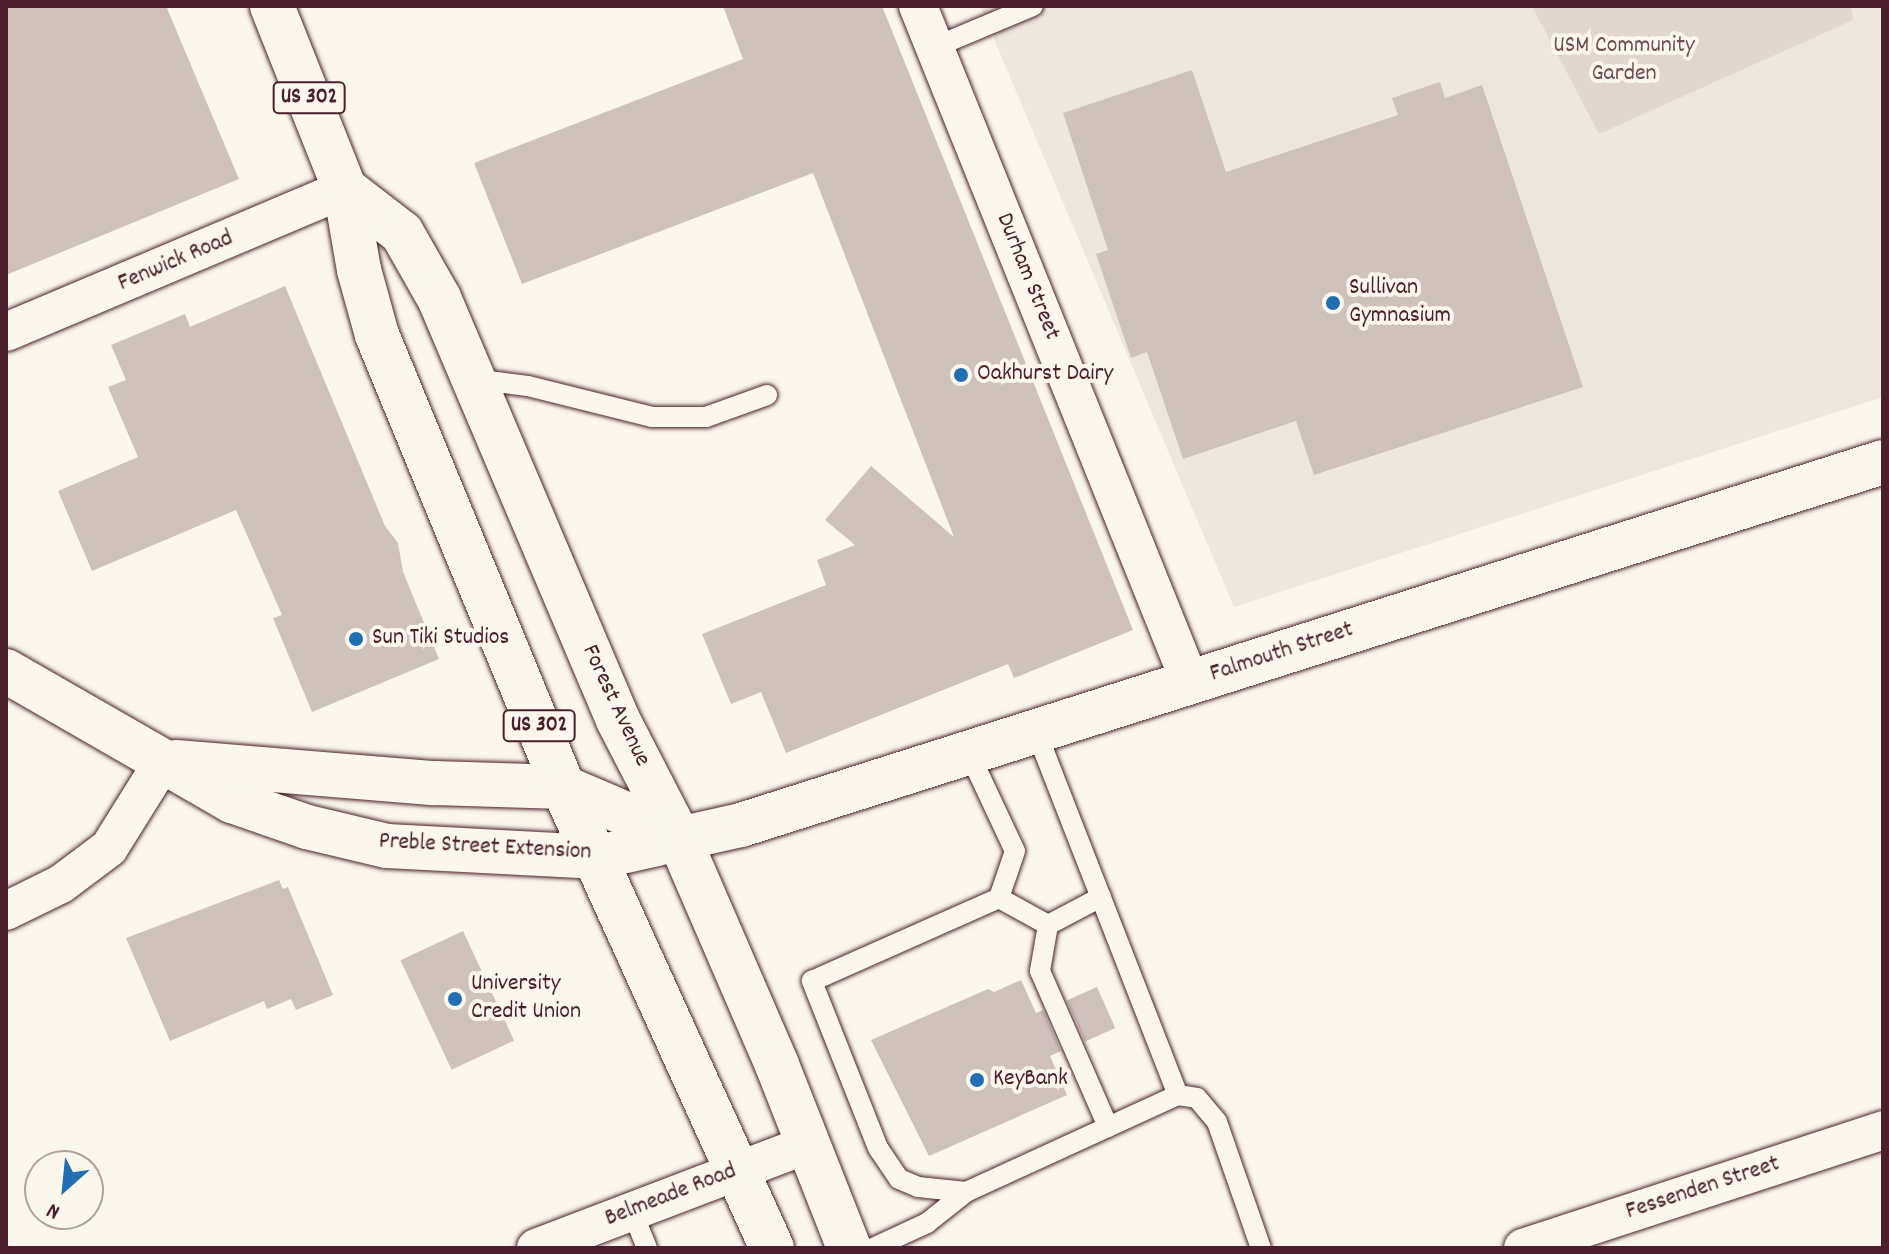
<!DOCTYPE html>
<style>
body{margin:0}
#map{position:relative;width:1889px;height:1254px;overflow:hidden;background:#fbf7ec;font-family:Dekko,sans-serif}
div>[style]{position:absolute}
.built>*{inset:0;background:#eee7de}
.green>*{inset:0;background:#e2d7d0}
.building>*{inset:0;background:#cfc2bc;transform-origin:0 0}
.roads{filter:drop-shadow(0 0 2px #4a1f2b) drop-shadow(0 0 2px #4a1f2b)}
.lane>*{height:20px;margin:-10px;padding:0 10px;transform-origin:10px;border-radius:10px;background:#fbf7ec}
.street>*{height:38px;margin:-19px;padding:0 19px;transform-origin:19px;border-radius:19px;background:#fbf7ec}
.secondary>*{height:44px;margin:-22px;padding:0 22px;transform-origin:22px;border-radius:22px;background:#fbf7ec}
.highway>*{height:44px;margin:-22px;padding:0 22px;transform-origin:22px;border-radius:22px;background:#fbf7ec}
.dots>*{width:22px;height:22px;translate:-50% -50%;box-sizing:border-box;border:4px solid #fbf7ec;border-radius:50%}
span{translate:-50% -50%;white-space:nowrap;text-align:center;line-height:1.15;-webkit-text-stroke:8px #fbf7ec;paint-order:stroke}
.shield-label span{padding:2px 6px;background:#fbf7ec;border:2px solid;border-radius:6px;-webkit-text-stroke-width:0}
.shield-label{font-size:22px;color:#4a1f2b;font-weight:700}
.park-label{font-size:24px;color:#704d54}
.street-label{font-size:24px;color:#4a1f2b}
.poi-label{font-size:24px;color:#4a1f2b}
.left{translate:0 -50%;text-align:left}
.frame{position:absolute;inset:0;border:8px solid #4a1f2b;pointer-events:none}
.north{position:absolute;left:24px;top:1150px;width:80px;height:80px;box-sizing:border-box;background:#fbf7ec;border:2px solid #b4a19f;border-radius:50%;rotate:207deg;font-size:22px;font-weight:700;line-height:32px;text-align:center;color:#4a1f2b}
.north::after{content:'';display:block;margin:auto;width:28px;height:36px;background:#1f6fb2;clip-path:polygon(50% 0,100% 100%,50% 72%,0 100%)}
</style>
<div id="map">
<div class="built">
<div style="clip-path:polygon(980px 6px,1883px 6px,1883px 397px,1234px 607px)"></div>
</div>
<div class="green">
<div style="clip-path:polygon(1532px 6px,1851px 6px,1853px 20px,1599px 134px)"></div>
</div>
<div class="building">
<div style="clip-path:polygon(6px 6px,166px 6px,239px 179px,6px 275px)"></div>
<div style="clip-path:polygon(723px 6px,882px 6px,1133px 630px,1014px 678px,1008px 664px,786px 753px,761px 692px,731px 704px,702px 634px,826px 585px,817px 560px,855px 545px,825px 520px,871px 466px,954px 537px,813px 173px,522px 284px,474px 163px,743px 59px)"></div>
<div style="clip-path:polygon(1192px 70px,1226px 172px,1398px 115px,1392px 98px,1440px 82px,1445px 98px,1482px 85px,1583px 387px,1314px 475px,1296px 421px,1183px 459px,1147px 352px,1131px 358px,1096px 254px,1108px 250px,1063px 113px)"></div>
<div style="clip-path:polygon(285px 286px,385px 526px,398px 543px,403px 572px,439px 659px,312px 712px,273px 618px,282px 615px,236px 510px,92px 571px,58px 491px,138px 457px,108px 387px,126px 380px,111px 345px,185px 314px,190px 327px)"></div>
<div style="clip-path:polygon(279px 880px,283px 889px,288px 887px,333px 995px,296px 1010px,291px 999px,267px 1009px,264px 1001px,170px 1041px,126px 938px)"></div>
<div style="left:463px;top:931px;width:121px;height:69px;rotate:65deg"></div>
<div style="clip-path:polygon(1021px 980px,1036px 1013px,1043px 1010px,1061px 1051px,1050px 1056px,1067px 1095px,929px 1156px,871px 1040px,988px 989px,994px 992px)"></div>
<div style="left:1097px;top:987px;width:45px;height:33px;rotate:66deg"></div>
</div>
<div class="roads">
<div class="lane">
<div style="left:935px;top:47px;width:106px;rotate:-22.7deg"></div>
<div style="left:473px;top:379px;width:55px;rotate:7.3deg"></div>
<div style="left:528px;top:386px;width:128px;rotate:14deg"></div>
<div style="left:652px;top:417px;width:54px"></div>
<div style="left:706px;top:417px;width:65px;rotate:-19.8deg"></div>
<div style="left:1036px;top:731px;width:391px;rotate:68.7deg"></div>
<div style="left:969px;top:753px;width:108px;rotate:64.9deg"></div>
<div style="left:1015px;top:851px;width:50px;rotate:108.8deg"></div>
<div style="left:1048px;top:925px;width:47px;rotate:99.9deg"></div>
<div style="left:1040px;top:971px;width:170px;rotate:66.4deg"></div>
<div style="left:966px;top:1192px;width:48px;rotate:-174.1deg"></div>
<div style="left:918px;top:1187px;width:21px;rotate:-157deg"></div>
<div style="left:899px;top:1179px;width:37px;rotate:-124deg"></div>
<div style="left:878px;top:1148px;width:180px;rotate:-111.6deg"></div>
<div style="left:812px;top:981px;width:205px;rotate:-23.9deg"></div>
<div style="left:999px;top:898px;width:56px;rotate:28.9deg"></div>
<div style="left:1048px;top:925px;width:60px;rotate:-27.8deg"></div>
<div style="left:632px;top:1211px;width:40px;rotate:68deg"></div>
<div style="left:873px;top:1248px;width:60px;rotate:-24.8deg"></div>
<div style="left:927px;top:1223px;width:50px;rotate:-38.5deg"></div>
<div style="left:966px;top:1192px;width:233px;rotate:-24.6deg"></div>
<div style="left:1178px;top:1095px;width:19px;rotate:9deg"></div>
<div style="left:1197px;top:1098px;width:31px;rotate:50deg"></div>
<div style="left:1217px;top:1122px;width:133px;rotate:70.8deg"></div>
</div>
<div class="street">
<div style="left:918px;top:6px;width:729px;rotate:68.08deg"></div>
<div style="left:6px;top:332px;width:368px;rotate:-22.9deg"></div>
<div style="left:6px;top:911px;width:61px;rotate:-26.1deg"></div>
<div style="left:61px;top:884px;width:60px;rotate:-36.9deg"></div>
<div style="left:109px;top:848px;width:104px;rotate:-58deg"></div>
<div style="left:536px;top:1248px;width:289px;rotate:-20.9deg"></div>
<div style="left:1523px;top:1248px;width:379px;rotate:-18.1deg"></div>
</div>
<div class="secondary">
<div style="left:6px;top:671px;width:261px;rotate:29.9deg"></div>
<div style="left:232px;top:801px;width:79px;rotate:19.1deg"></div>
<div style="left:307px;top:827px;width:82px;rotate:13.4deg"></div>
<div style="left:387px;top:846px;width:212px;rotate:3deg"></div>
<div style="left:599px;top:857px;width:146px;rotate:-12.7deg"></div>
<div style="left:741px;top:825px;width:1198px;rotate:-17.63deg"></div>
<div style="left:176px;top:762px;width:259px;rotate:4.7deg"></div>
<div style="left:434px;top:783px;width:129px;rotate:1.8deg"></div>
<div style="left:563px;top:787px;width:125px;rotate:23.1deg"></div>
</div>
<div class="highway">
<div style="left:272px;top:6px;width:197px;rotate:68.3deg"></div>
<div style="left:345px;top:189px;width:82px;rotate:80.2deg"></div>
<div style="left:359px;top:270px;width:67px;rotate:74.5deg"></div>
<div style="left:377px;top:335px;width:489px;rotate:67.6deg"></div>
<div style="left:563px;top:787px;width:506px;rotate:65.61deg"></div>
<div style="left:345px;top:189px;width:72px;rotate:37.7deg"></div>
<div style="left:402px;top:233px;width:75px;rotate:60.4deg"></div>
<div style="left:439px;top:298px;width:458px;rotate:67deg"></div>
<div style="left:618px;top:720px;width:131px;rotate:62.7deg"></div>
<div style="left:678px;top:836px;width:249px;rotate:66.6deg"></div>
<div style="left:777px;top:1065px;width:197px;rotate:68.5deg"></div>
</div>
</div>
<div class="dots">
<div style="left:1333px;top:303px;background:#1f6fb2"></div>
<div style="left:961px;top:375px;background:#1f6fb2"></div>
<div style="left:356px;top:639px;background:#1f6fb2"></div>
<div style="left:455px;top:999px;background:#1f6fb2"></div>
<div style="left:977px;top:1080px;background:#1f6fb2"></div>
</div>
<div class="shield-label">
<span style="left:309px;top:98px">US 302</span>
<span style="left:539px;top:726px">US 302</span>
</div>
<div class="park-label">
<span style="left:1624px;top:61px">USM Community<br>Garden</span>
</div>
<div class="street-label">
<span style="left:176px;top:262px;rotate:-23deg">Fenwick Road</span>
<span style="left:1027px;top:277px;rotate:68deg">Durham Street</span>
<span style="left:1282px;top:653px;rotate:-18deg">Falmouth Street</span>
<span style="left:615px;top:706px;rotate:65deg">Forest Avenue</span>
<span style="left:485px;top:848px;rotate:3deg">Preble Street Extension</span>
<span style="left:1703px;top:1189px;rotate:-18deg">Fessenden Street</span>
<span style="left:671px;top:1196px;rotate:-21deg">Belmeade Road</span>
</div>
<div class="poi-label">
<span class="left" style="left:1349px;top:303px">Sullivan<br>Gymnasium</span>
<span class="left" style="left:977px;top:375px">Oakhurst Dairy</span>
<span class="left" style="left:372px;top:639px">Sun Tiki Studios</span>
<span class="left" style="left:471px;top:999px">University<br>Credit Union</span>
<span class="left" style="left:993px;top:1080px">KeyBank</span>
</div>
<div class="frame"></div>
<div class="north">N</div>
</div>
